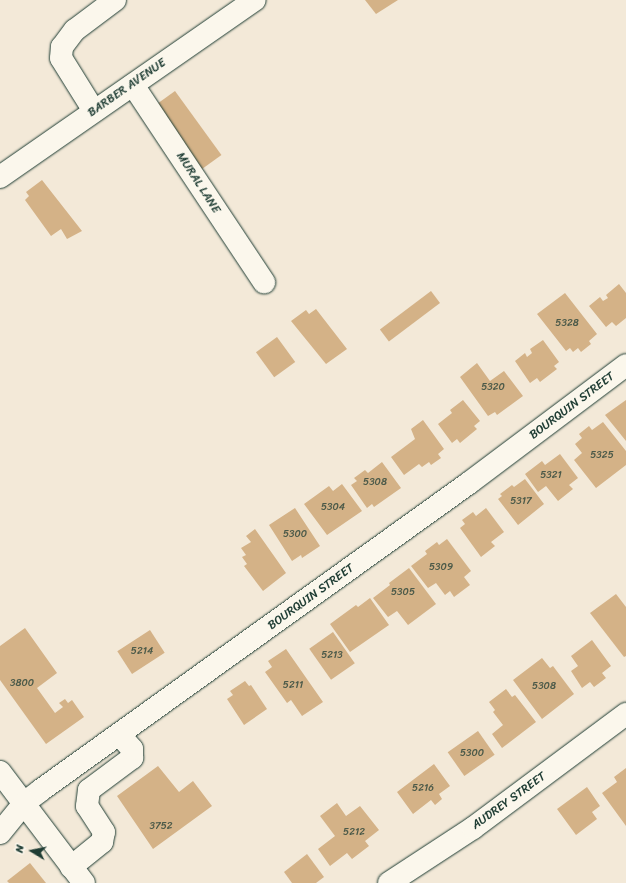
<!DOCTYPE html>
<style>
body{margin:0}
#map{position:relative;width:626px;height:883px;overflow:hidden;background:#f3e9d8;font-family:Sriracha,sans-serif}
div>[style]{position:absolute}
.building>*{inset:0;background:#d4b287;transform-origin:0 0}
.roads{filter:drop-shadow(0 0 1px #1f3d34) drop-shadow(0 0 1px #1f3d34)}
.minor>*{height:22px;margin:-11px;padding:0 11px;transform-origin:11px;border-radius:11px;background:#fbf7ec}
span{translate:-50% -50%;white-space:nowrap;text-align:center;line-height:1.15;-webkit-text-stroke:3.5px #fbf7ec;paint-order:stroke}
.number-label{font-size:10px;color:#4c5a49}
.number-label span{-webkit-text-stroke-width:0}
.street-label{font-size:12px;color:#1f3d34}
.north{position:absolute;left:12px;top:831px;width:40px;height:40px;-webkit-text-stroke:3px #fbf7ec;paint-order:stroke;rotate:280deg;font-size:11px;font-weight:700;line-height:16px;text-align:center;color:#1f3d34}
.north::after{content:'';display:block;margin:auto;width:14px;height:18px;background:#1f3d34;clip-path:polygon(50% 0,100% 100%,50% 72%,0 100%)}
</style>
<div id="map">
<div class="building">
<div style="clip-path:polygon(365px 0,398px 0,376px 14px)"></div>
<div style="left:175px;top:91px;width:79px;height:27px;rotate:54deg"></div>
<div style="clip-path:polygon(42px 180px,82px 231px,67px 239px,61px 229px,51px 236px,25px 200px,29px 196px,26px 192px)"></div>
<div style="clip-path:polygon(619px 284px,626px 293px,626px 318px,616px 326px,612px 322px,606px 327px,589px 306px,600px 297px,603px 301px,608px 298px,606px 295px)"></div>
<div style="left:431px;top:291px;width:15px;height:64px;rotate:53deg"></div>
<div style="clip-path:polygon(565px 293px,597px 334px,589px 341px,591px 344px,581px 352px,578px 348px,573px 352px,570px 348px,566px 351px,537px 314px)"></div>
<div style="clip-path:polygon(316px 309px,347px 349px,326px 364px,291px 321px,306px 310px,309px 314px)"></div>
<div style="left:277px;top:337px;width:31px;height:26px;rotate:54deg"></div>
<div style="clip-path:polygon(543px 340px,559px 362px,554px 366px,557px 369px,540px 382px,537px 378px,530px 383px,515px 361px,525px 353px,527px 357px,532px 353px,530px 349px)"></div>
<div style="clip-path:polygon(477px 363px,490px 381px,504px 371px,523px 396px,497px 415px,495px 412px,488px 416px,460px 377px)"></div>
<div style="clip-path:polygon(463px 400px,480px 421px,474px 426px,477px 429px,460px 443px,457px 439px,452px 443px,438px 424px,452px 413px,450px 410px)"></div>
<div style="clip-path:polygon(626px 400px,626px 441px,605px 415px)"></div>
<div style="clip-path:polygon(423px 420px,444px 449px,438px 454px,441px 458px,431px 465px,429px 462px,422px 467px,419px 464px,404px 475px,391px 457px,415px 439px,411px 429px)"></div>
<div style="clip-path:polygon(603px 422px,626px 451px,626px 465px,596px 488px,574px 460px,582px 453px,575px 444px,582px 438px,579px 434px,589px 426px,592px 430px)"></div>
<div style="clip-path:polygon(560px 454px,578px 478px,569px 485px,573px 489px,558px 501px,546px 486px,538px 492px,525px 474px,542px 461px,545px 465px)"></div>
<div style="clip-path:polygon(382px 462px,401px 488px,374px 507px,372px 504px,367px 508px,351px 485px,357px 481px,354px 478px,365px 470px,368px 473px)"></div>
<div style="clip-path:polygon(525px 479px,544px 504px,518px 525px,498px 499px,502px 496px,500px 494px,512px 485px,514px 487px)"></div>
<div style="clip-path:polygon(342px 484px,362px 511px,327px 535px,304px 504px,329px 486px,333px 491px)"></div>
<div style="clip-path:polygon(295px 508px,320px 546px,302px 558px,301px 555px,292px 561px,269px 525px)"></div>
<div style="clip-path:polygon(486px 508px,504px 532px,491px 542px,495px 546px,481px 557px,460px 528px,465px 524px,462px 520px,473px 512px,476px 516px)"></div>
<div style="clip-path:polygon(255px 529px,286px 573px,263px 591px,244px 566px,247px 564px,242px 557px,246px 555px,241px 548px,251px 542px,246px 536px)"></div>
<div style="clip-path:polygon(447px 539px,471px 571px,464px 577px,470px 585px,454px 597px,450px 591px,445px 595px,436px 583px,428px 588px,411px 566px,427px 554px,425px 551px,437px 542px,439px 545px)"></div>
<div style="clip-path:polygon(409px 568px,436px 604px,408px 625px,397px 611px,388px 617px,373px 598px,390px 585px,389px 583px)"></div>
<div style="clip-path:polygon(616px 594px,626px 607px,626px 656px,624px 657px,590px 613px)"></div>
<div style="clip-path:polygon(370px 598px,389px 625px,350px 652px,330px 624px,356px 605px,358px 607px)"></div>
<div style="clip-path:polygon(25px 628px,57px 673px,37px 688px,55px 713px,63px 707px,59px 703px,65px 699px,68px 703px,72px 700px,84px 717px,46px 744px,0 680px,0 646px)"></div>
<div style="left:150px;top:630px;width:27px;height:39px;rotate:57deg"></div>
<div style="left:333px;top:632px;width:38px;height:29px;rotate:55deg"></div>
<div style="clip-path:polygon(592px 640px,611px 666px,602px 673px,606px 678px,594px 687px,590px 682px,582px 688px,571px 671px,578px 666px,571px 656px)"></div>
<div style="clip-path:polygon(286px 649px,323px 702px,302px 716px,291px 700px,287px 703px,265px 672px,272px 667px,268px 661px)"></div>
<div style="clip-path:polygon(542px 658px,550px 668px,553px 666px,574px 694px,542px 719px,513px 680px)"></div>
<div style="clip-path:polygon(245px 681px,249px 686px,251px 685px,267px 709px,244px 725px,227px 699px,233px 695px,230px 691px)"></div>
<div style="clip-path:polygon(506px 689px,512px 697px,515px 695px,536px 722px,502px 748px,492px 734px,503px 725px,493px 712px,495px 710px,489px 702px)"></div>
<div style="left:478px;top:731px;width:29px;height:37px;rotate:55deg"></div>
<div style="clip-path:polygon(434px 764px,450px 786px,439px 794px,442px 799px,435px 805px,431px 800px,413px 814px,397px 792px)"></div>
<div style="clip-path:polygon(158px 766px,179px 792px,193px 781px,212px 806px,153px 849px,117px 796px)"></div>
<div style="clip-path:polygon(626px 768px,626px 826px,602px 793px,617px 782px,614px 777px)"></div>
<div style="clip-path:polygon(587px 787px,600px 806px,592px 812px,597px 819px,576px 835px,557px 809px)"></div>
<div style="clip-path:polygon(337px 803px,346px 816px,360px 806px,379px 830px,365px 841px,369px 846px,352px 859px,347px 853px,330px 866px,318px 849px,335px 836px,320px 816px)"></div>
<div style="clip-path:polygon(307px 854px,324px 877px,316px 883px,292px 883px,284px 872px)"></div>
<div style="clip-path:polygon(30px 863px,46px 883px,9px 883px,7px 881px)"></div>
</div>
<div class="roads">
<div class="minor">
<div style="left:133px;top:85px;width:237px;rotate:56.4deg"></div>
<div style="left:94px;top:111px;width:62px;rotate:-121.9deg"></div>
<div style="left:61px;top:58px;width:11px;rotate:-85deg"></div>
<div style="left:62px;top:47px;width:21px;rotate:-53deg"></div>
<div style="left:75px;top:30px;width:50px;rotate:-36.9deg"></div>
<div style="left:0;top:177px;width:310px;rotate:-34.8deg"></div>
<div style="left:0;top:772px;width:139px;rotate:52.9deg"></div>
<div style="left:0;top:833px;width:38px;rotate:-51deg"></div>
<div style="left:24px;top:803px;width:21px;rotate:-37deg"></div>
<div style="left:41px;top:790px;width:527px;rotate:-35.65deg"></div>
<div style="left:469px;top:483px;width:196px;rotate:-36.9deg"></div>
<div style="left:71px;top:867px;width:40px;rotate:-39deg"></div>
<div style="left:102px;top:842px;width:10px;rotate:-79deg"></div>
<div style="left:104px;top:832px;width:31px;rotate:-123deg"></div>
<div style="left:87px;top:806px;width:16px;rotate:-83deg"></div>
<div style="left:89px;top:790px;width:54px;rotate:-36.7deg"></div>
<div style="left:132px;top:758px;width:9px;rotate:-90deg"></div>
<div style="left:132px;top:749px;width:18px;rotate:-131deg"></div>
<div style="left:389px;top:883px;width:100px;rotate:-33.2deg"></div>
<div style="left:473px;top:828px;width:191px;rotate:-36.7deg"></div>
</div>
</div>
<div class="number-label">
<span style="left:567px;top:324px">5328</span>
<span style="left:493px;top:388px">5320</span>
<span style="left:602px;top:456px">5325</span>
<span style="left:551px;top:476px">5321</span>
<span style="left:375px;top:483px">5308</span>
<span style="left:521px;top:502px">5317</span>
<span style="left:333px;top:508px">5304</span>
<span style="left:295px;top:535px">5300</span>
<span style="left:441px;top:568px">5309</span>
<span style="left:403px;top:593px">5305</span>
<span style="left:142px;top:652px">5214</span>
<span style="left:332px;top:656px">5213</span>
<span style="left:22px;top:684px">3800</span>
<span style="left:293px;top:686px">5211</span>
<span style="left:544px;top:687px">5308</span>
<span style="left:472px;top:754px">5300</span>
<span style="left:423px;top:789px">5216</span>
<span style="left:161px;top:827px">3752</span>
<span style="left:354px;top:833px">5212</span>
</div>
<div class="street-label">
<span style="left:127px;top:88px;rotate:-35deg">BARBER AVENUE</span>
<span style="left:198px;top:183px;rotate:57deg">MURAL LANE</span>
<span style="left:572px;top:406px;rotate:-37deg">BOURQUIN STREET</span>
<span style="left:311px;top:597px;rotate:-36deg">BOURQUIN STREET</span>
<span style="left:509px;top:801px;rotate:-36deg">AUDREY STREET</span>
</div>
<div class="north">N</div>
</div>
